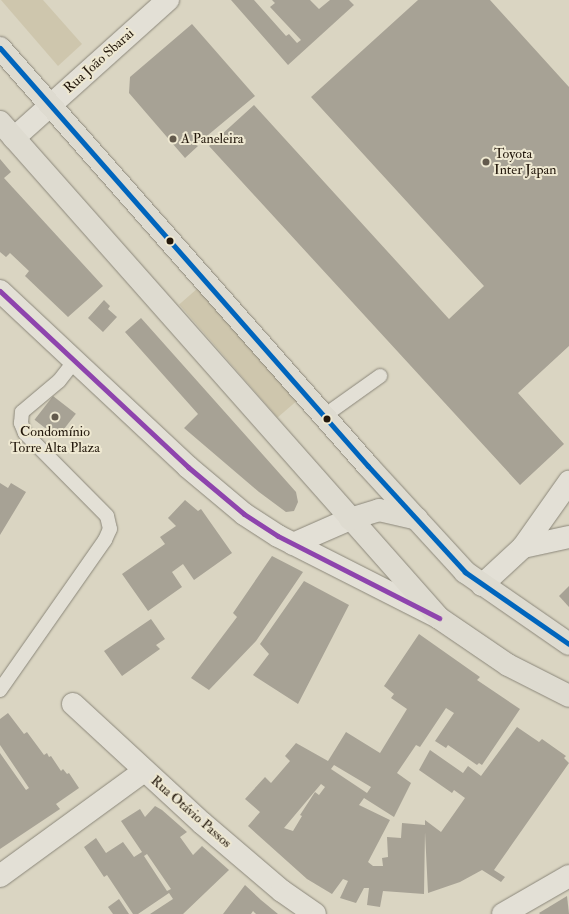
<!DOCTYPE html>
<meta charset="utf-8">
<style>
body{margin:0}
#map{position:relative;width:569px;height:914px;overflow:hidden;background:#dad5c2;font-family:"IM FELL Double Pica",serif}
div>[style]{position:absolute}
.green>*{inset:0;background:#cec6ad;transform-origin:0 0}
.building>*{inset:0;background:#a7a295;transform-origin:0 0}
.roads{filter:drop-shadow(0 0 1px #8b877a) drop-shadow(0 0 1px #8b877a)}
.lane>*{height:14px;margin:-7px;padding:0 7px;transform-origin:7px;border-radius:7px;background:#e3e0d6}
.street>*{height:22px;margin:-11px;padding:0 11px;transform-origin:11px;border-radius:11px;background:#e3e0d6}
.secondary>*{height:22px;margin:-11px;padding:0 11px;transform-origin:11px;border-radius:11px;background:#e3e0d6}
.primary>*{height:22px;margin:-11px;padding:0 11px;transform-origin:11px;border-radius:11px;background:#dedbd0}
.bus-1>*{height:5px;margin:-2.5px;padding:0 2.5px;transform-origin:2.5px;border-radius:2.5px;background:#0065bd}
.bus-2>*{height:5px;margin:-2.5px;padding:0 2.5px;transform-origin:2.5px;border-radius:2.5px;background:#8e44ad}
.dots>*{width:11px;height:11px;translate:-50% -50%;box-sizing:border-box;border:2px solid #eee8d1;border-radius:50%}
span{translate:-50% -50%;white-space:nowrap;text-align:center;line-height:1.15;-webkit-text-stroke:4px #eee8d1;paint-order:stroke}
.street-label{font-size:14px;color:#23180c}
.poi-label{font-size:14px;color:#23180c}
.left{translate:0 -50%;text-align:left}
</style>
<div id="map">
<div class="green">
<div style="clip-path:polygon(1px 0,43px 0,82px 44px,58px 66px)"></div>
<div style="left:198px;top:288px;width:150px;height:25px;rotate:49deg"></div>
</div>
<div class="building">
<div style="clip-path:polygon(231px 0,254px 0,286px 36px,289px 34px,297px 43px,301px 40px,270px 7px,275px 3px,272px 0,310px 0,319px 9px,330px 0,349px 0,354px 5px,288px 65px)"></div>
<div style="clip-path:polygon(418px 0,490px 0,569px 87px,569px 346px,518px 393px,564px 444px,520px 485px,209px 146px,254px 105px,449px 319px,484px 286px,311px 97px)"></div>
<div style="clip-path:polygon(192px 24px,255px 96px,196px 145px,198px 146px,185px 158px,129px 93px,130px 77px)"></div>
<div style="clip-path:polygon(0 159px,11px 172px,4px 178px,103px 286px,68px 317px,25px 276px,29px 271px,10px 253px,6px 257px,0 252px)"></div>
<div style="clip-path:polygon(104px 300px,110px 306px,108px 309px,117px 317px,103px 332px,88px 318px)"></div>
<div style="clip-path:polygon(141px 318px,296px 492px,298px 502px,294px 511px,286px 512px,259px 492px,184px 428px,198px 414px,125px 332px)"></div>
<div style="left:53px;top:396px;width:29px;height:30px;rotate:38deg"></div>
<div style="clip-path:polygon(0 483px,8px 488px,11px 483px,26px 492px,0 535px)"></div>
<div style="clip-path:polygon(185px 500px,198px 511px,201px 509px,232px 553px,194px 580px,183px 564px,172px 572px,182px 587px,148px 611px,122px 574px,165px 544px,160px 537px,176px 526px,168px 518px)"></div>
<div style="clip-path:polygon(272px 556px,303px 572px,256px 641px,209px 690px,191px 678px,237px 617px,233px 613px)"></div>
<div style="clip-path:polygon(304px 581px,349px 605px,298px 704px,253px 675px,269px 654px,260px 644px)"></div>
<div style="clip-path:polygon(569px 586px,569px 607px,559px 596px)"></div>
<div style="clip-path:polygon(151px 619px,165px 639px,156px 645px,160px 649px,122px 676px,104px 651px)"></div>
<div style="clip-path:polygon(evenodd,419px 634px,480px 677px,477px 680px,520px 709px,482px 765px,479px 763px,477px 765px,448px 745px,446px 748px,435px 741px,454px 713px,446px 708px,420px 747px,416px 745px,397px 773px,411px 783px,394px 817px,364px 798px,359px 805px,390px 820px,368px 862px,373px 866px,383px 866px,382px 858px,388px 857px,387px 837px,401px 838px,402px 823px,425px 825px,425px 820px,441px 832px,465px 798px,454px 790px,452px 793px,419px 770px,430px 750px,463px 773px,468px 766px,481px 776px,517px 727px,539px 742px,542px 739px,566px 756px,564px 758px,569px 763px,494px 870px,505px 877px,501px 882px,482px 870px,460px 882px,428px 893px,425px 832px,424px 894px,383px 891px,380px 907px,367px 905px,369px 888px,364px 888px,356px 903px,340px 898px,348px 881px,343px 879px,332px 894px,307px 879px,248px 826px,260px 812px,245px 799px,265px 777px,271px 783px,290px 761px,285px 756px,296px 743px,328px 761px,346px 732px,380px 753px,407px 709px,391px 698px,394px 694px,384px 686px,419px 634px,334px 765px,371px 787px,367px 793px,331px 769px,334px 765px,419px 634px,321px 784px,325px 787px,319px 795px,315px 792px,300px 815px,302px 816px,293px 831px,284px 828px,321px 784px)"></div>
<div style="clip-path:polygon(8px 713px,24px 734px,27px 732px,44px 755px,47px 753px,49px 757px,51px 756px,61px 771px,63px 769px,67px 774px,69px 773px,79px 788px,56px 804px,60px 809px,0 849px,0 753px,26px 790px,29px 788px,0 745px,0 719px)"></div>
<div style="clip-path:polygon(evenodd,155px 806px,162px 810px,187px 832px,180px 837px,193px 855px,202px 846px,229px 870px,183px 914px,150px 914px,173px 899px,169px 893px,138px 914px,133px 914px,107px 875px,104px 877px,84px 847px,96px 838px,106px 853px,123px 842px,134px 857px,142px 852px,121px 821px,140px 809px,145px 817px,155px 806px,147px 854px,171px 889px,167px 891px,144px 856px,147px 854px)"></div>
<div style="clip-path:polygon(245px 885px,261px 900px,278px 914px,256px 914px,253px 911px,251px 914px,223px 914px)"></div>
<div style="clip-path:polygon(567px 896px,569px 914px,540px 914px,539px 913px)"></div>
<div style="clip-path:polygon(119px 899px,129px 914px,113px 914px,108px 907px)"></div>
</div>
<div class="roads">
<div class="lane">
<div style="left:324px;top:416px;width:69px;rotate:-35.5deg"></div>
<div style="left:0;top:690px;width:183px;rotate:-55deg"></div>
<div style="left:105px;top:540px;width:12px;rotate:-66deg"></div>
<div style="left:110px;top:529px;width:13px;rotate:-103deg"></div>
<div style="left:107px;top:516px;width:117px;rotate:-134.7deg"></div>
<div style="left:25px;top:433px;width:11px;rotate:-112deg"></div>
<div style="left:21px;top:423px;width:11px;rotate:-85deg"></div>
<div style="left:22px;top:412px;width:48px;rotate:-40deg"></div>
<div style="left:59px;top:381px;width:28px;rotate:-52deg"></div>
</div>
<div class="street">
<div style="left:14px;top:138px;width:207px;rotate:-41.9deg"></div>
<div style="left:523px;top:547px;width:47px;rotate:-12.3deg"></div>
<div style="left:482px;top:585px;width:56px;rotate:-42.8deg"></div>
<div style="left:523px;top:547px;width:80px;rotate:-54.7deg"></div>
<div style="left:73px;top:704px;width:176px;rotate:42.7deg"></div>
<div style="left:202px;top:823px;width:105px;rotate:40.4deg"></div>
<div style="left:282px;top:891px;width:40px;rotate:34.9deg"></div>
<div style="left:0;top:876px;width:178px;rotate:-36.1deg"></div>
<div style="left:503px;top:914px;width:76px;rotate:-29.9deg"></div>
</div>
<div class="secondary">
<div style="left:0;top:291px;width:258px;rotate:43.1deg"></div>
<div style="left:188px;top:467px;width:73px;rotate:40deg"></div>
<div style="left:244px;top:514px;width:40px;rotate:32.9deg"></div>
<div style="left:278px;top:536px;width:179px;rotate:26.9deg"></div>
<div style="left:293px;top:544px;width:62px;rotate:-23.7deg"></div>
</div>
<div class="primary">
<div style="left:0;top:48px;width:557px;rotate:48.64deg"></div>
<div style="left:368px;top:466px;width:144px;rotate:47.5deg"></div>
<div style="left:465px;top:572px;width:126px;rotate:34.7deg"></div>
<div style="left:0;top:122px;width:662px;rotate:48.49deg"></div>
<div style="left:439px;top:618px;width:83px;rotate:34.3deg"></div>
<div style="left:508px;top:665px;width:68px;rotate:26.9deg"></div>
<div style="left:350px;top:519px;width:30px;rotate:-17deg"></div>
<div style="left:379px;top:510px;width:39px;rotate:13deg"></div>
</div>
</div>
<div class="bus-1">
<div style="left:0;top:48px;width:557px;rotate:48.64deg"></div>
<div style="left:368px;top:466px;width:144px;rotate:47.5deg"></div>
<div style="left:465px;top:572px;width:126px;rotate:34.7deg"></div>
</div>
<div class="bus-2">
<div style="left:0;top:291px;width:258px;rotate:43.1deg"></div>
<div style="left:188px;top:467px;width:73px;rotate:40deg"></div>
<div style="left:244px;top:514px;width:40px;rotate:32.9deg"></div>
<div style="left:278px;top:536px;width:181px;rotate:27deg"></div>
</div>
<div class="dots">
<div style="left:173px;top:139px;background:#635a4c"></div>
<div style="left:486px;top:162px;background:#635a4c"></div>
<div style="left:170px;top:241px;background:#23180c"></div>
<div style="left:55px;top:417px;background:#635a4c"></div>
<div style="left:327px;top:419px;background:#23180c"></div>
</div>
<div class="street-label">
<span style="left:99px;top:61px;rotate:-42deg">Rua João Sbarai</span>
<span style="left:191px;top:812px;rotate:41deg">Rua Otávio Passos</span>
</div>
<div class="poi-label">
<span class="left" style="left:181px;top:139px">A Paneleira</span>
<span class="left" style="left:494px;top:162px">Toyota<br>Inter Japan</span>
<span style="left:55px;top:440px">Condomínio<br>Torre Alta Plaza</span>
</div>
</div>
